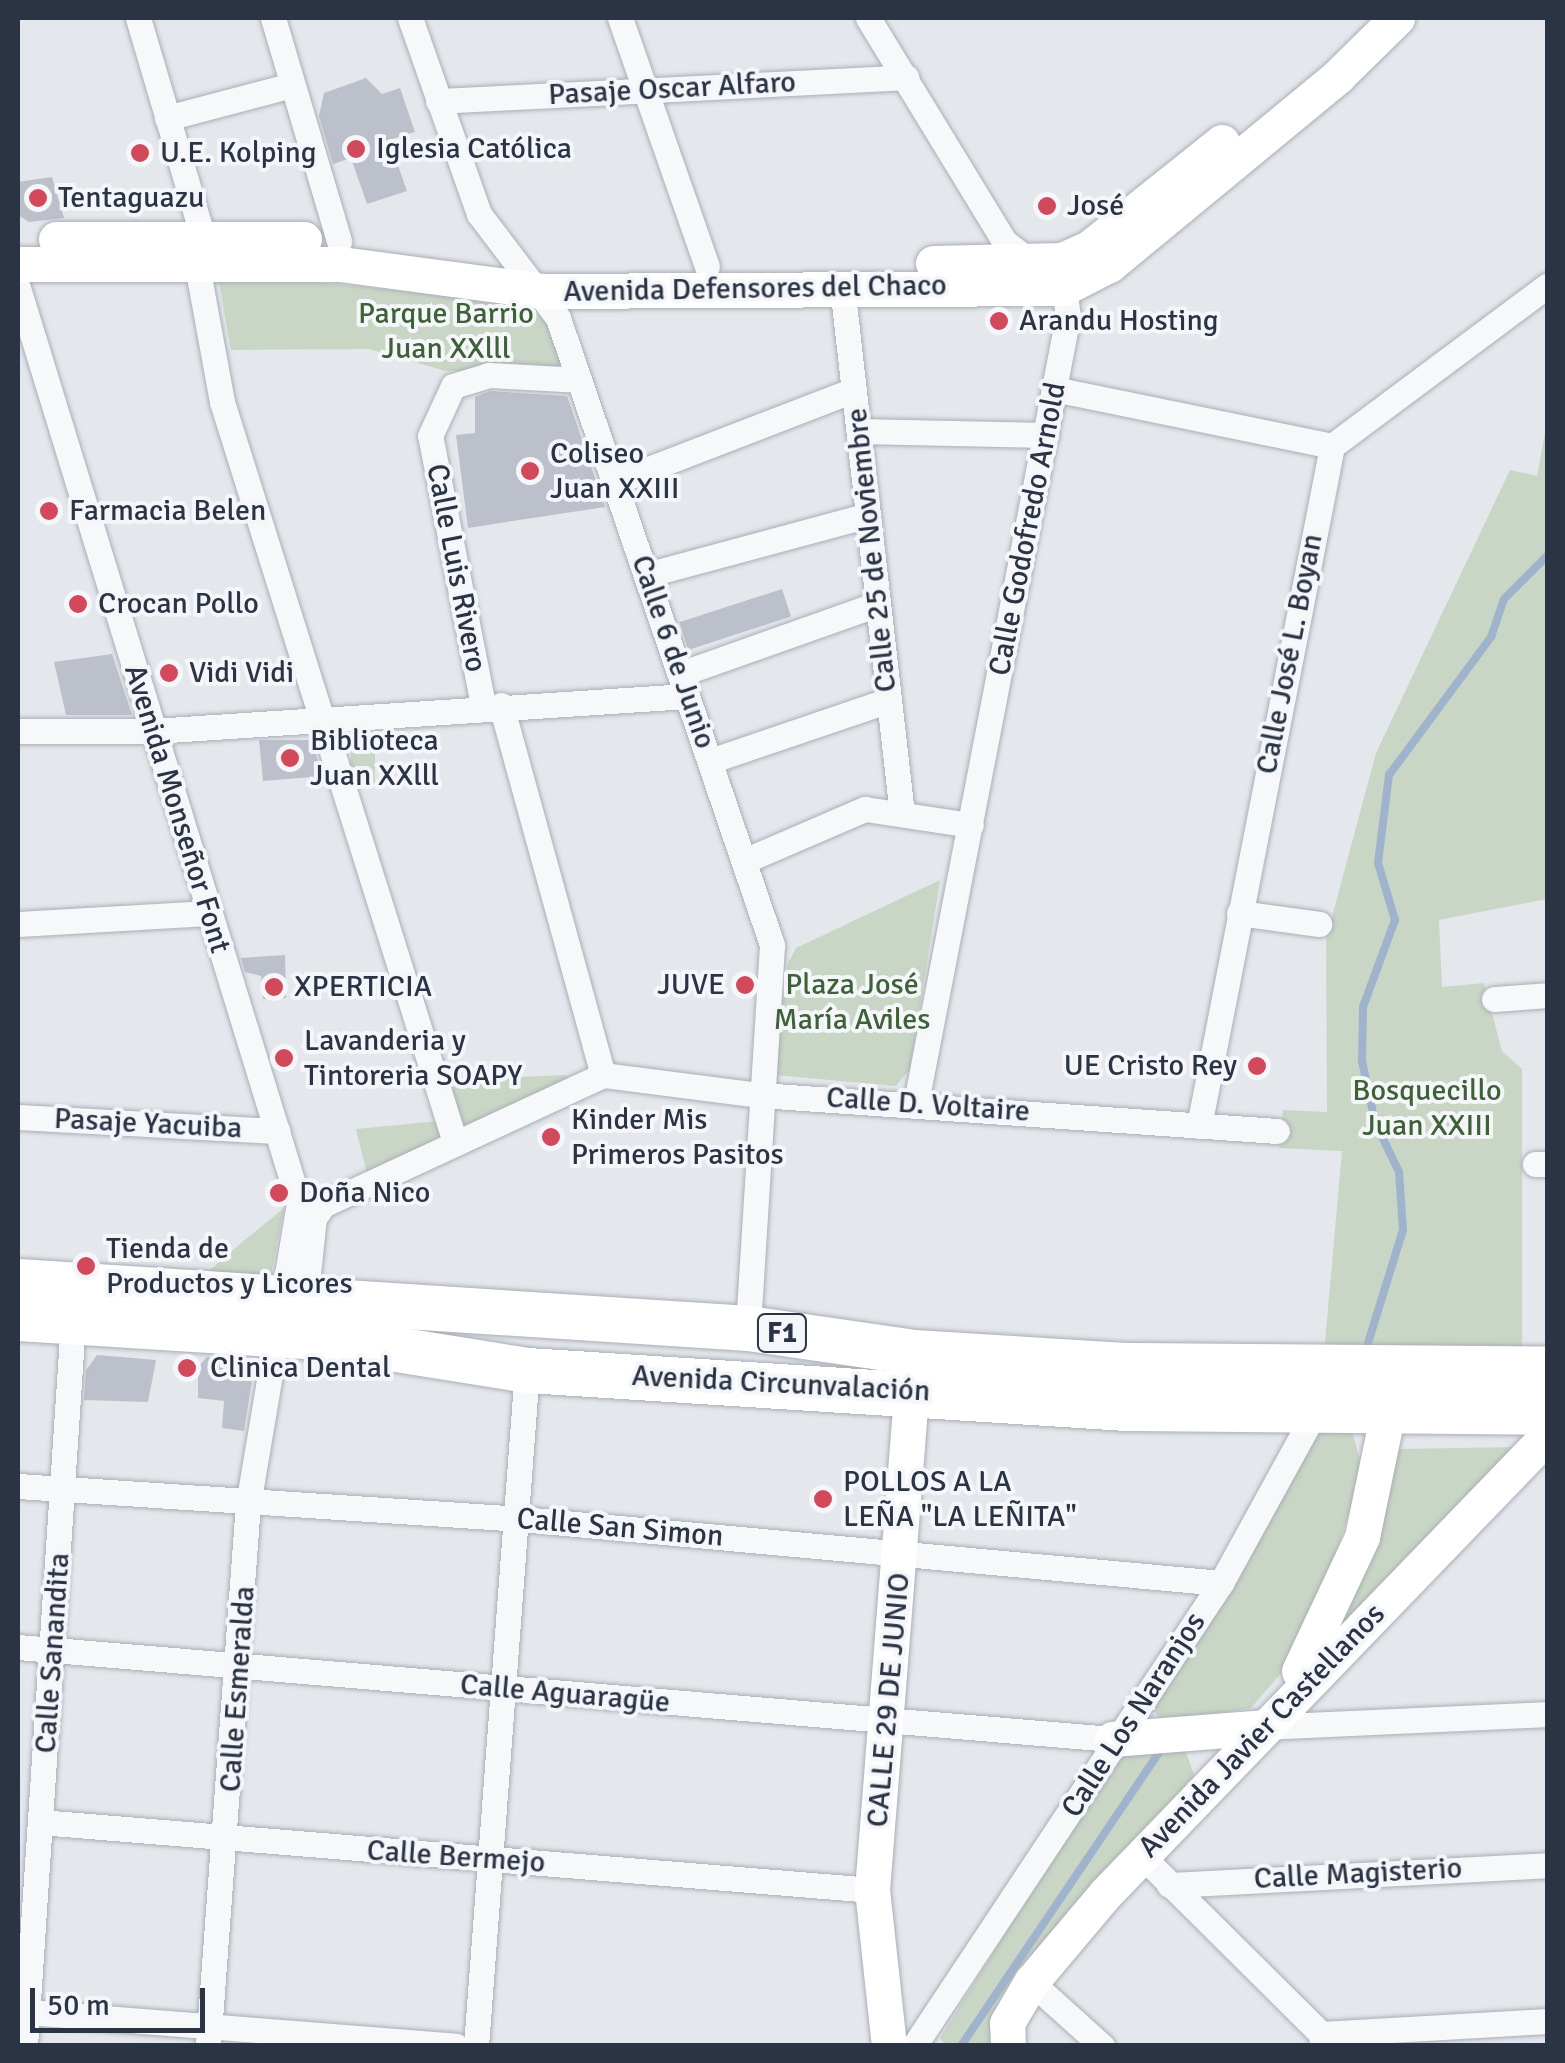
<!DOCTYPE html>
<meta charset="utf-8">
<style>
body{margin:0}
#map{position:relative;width:1565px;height:2063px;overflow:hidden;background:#e4e7ec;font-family:Signika,sans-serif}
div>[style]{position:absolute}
.green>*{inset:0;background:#c9d6c5;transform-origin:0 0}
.stream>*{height:8px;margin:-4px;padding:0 4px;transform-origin:4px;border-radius:4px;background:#9fb4cc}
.building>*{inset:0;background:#bbc0ca;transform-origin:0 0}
.roads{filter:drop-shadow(0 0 2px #a9aeb7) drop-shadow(0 0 2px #a9aeb7)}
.street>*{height:25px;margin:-12.5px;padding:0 12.5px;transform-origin:12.5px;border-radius:12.5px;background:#f7f8fa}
.secondary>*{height:35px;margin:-17.5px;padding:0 17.5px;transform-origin:17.5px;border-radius:17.5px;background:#fff}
.highway>*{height:45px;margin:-22.5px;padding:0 22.5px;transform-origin:22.5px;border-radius:22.5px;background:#fff}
.dots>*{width:28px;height:28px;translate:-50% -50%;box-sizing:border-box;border:5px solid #f4f6f9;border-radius:50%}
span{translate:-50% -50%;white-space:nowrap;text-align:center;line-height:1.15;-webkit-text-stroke:8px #f4f6f9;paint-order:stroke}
.shield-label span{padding:2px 8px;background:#f4f6f9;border:2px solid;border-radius:8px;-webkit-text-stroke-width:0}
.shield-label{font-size:28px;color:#2b3445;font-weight:700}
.street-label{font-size:30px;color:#2b3445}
.poi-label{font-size:30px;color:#2b3445}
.left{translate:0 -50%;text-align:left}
.right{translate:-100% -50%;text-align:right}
.park-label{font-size:30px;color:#3f6138}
.frame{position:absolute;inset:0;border:20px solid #2b3445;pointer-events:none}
.scale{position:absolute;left:30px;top:1988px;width:175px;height:45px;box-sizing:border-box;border:5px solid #2b3445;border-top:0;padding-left:12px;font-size:30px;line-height:35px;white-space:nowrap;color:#2b3445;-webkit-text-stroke:8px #f4f6f9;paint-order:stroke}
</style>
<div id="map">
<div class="green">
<div style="clip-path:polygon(217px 272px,541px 305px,568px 371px,446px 371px,369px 349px,231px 350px)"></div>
<div style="clip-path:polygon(1547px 422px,1547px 899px,1439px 920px,1442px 987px,1484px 983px,1502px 1051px,1522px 1069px,1522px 1357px,1324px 1353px,1342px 1151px,1279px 1148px,1283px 1110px,1327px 1112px,1326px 939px,1376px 753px,1510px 470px,1537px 476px)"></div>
<div style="left:351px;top:743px;width:24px;height:43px"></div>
<div style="clip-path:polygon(940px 880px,910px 1069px,896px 1086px,774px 1075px,787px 965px,796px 948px)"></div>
<div style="clip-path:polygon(566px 1075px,568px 1079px,462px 1136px,452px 1080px)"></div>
<div style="clip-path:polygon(439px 1121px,445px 1141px,368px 1178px,356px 1129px)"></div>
<div style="clip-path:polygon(284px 1208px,270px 1280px,204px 1275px,241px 1243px)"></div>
<div style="clip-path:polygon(1351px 1427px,1363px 1472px,1304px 1647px,1251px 1708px,1164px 1722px,1153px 1710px,1156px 1697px,1245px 1565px,1320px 1430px)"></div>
<div style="clip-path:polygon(1520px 1447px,1330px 1643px,1398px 1449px)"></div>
<div style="clip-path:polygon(1184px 1747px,1194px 1774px,1187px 1792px,994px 2045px,945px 2045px,940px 2038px,1101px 1780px,1123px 1753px)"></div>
</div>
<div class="stream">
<div style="left:1368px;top:1343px;width:118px;rotate:-72.8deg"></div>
<div style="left:1403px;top:1230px;width:58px;rotate:-93.9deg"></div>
<div style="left:1399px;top:1172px;width:55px;rotate:-115.6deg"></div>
<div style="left:1375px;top:1122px;width:62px;rotate:-102deg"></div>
<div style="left:1362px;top:1061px;width:54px;rotate:-88.9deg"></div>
<div style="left:1363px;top:1007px;width:93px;rotate:-69.8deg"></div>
<div style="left:1395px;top:920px;width:59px;rotate:-106.6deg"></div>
<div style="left:1378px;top:863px;width:89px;rotate:-82.9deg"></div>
<div style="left:1389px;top:775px;width:172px;rotate:-53.5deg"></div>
<div style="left:1491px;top:637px;width:40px;rotate:-71.1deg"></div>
<div style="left:1504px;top:599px;width:62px;rotate:-45deg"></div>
<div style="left:961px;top:2046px;width:361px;rotate:-56deg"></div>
</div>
<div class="building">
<div style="clip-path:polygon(366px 78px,382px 94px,400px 88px,415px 132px,389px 140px,407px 191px,367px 204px,351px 158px,333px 164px,319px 116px,324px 93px)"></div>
<div style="clip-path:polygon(52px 177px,64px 218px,29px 222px,18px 215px,18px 182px)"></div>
<div style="clip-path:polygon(490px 391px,567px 396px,605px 507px,468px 528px,456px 435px,475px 433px,475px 397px)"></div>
<div style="left:782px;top:589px;width:29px;height:108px;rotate:72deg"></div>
<div style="clip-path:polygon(112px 654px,132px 715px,66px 715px,54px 662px)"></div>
<div style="clip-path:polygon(259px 740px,311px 740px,323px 776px,263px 781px)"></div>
<div style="clip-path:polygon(285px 955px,286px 998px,263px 999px,261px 976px,245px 972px,241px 958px)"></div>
<div style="clip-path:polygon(97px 1355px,156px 1360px,148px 1402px,84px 1400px,86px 1370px)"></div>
<div style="clip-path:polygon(207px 1357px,238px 1360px,252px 1380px,244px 1431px,222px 1428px,224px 1401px,198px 1398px,198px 1367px)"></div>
</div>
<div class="roads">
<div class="street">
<div style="left:138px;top:18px;width:225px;rotate:73.5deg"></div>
<div style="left:273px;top:18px;width:233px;rotate:73.5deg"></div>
<div style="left:410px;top:18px;width:208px;rotate:70.6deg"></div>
<div style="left:479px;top:214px;width:131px;rotate:52.8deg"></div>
<div style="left:558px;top:318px;width:663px;rotate:71.15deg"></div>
<div style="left:772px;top:945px;width:384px;rotate:93.6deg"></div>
<div style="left:620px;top:18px;width:263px;rotate:70.7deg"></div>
<div style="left:868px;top:18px;width:261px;rotate:58.6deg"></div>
<div style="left:1004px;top:241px;width:76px;rotate:38.1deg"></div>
<div style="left:1064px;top:288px;width:28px;rotate:82deg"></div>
<div style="left:1068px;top:316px;width:801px;rotate:100.94deg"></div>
<div style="left:438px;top:101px;width:469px;rotate:-2.9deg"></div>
<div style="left:167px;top:118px;width:129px;rotate:-14.8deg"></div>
<div style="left:196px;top:260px;width:144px;rotate:79.6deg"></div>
<div style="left:222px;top:402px;width:773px;rotate:72.53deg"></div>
<div style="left:842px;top:286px;width:531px;rotate:83.52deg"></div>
<div style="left:18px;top:288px;width:957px;rotate:72.93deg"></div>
<div style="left:299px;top:1203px;width:304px;rotate:99.6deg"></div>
<div style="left:248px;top:1503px;width:544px;rotate:94.21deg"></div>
<div style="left:1054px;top:389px;width:284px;rotate:11.6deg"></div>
<div style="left:859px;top:431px;width:187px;rotate:1.2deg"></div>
<div style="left:615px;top:482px;width:256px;rotate:-21.1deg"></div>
<div style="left:646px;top:575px;width:230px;rotate:-15.1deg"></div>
<div style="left:680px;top:674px;width:210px;rotate:-19.5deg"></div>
<div style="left:483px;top:705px;width:274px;rotate:-101.1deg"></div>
<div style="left:430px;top:436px;width:55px;rotate:-65.3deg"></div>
<div style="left:453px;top:386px;width:37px;rotate:-17deg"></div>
<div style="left:488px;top:375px;width:91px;rotate:3.1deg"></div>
<div style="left:501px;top:705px;width:384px;rotate:74.6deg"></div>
<div style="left:18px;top:731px;width:135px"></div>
<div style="left:153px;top:731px;width:535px;rotate:-3.75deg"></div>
<div style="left:710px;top:761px;width:189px;rotate:-18.8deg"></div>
<div style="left:744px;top:861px;width:132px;rotate:-23.3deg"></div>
<div style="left:865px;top:809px;width:107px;rotate:8.6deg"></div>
<div style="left:1239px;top:913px;width:81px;rotate:7.8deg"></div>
<div style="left:18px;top:924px;width:191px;rotate:-3.3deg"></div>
<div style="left:1494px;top:999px;width:54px;rotate:-4.2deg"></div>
<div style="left:18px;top:1117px;width:260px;rotate:3.1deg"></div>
<div style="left:1199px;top:1126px;width:693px;rotate:-78.93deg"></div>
<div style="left:1332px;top:446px;width:269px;rotate:-36.7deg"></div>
<div style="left:1535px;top:1164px;width:13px"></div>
<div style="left:304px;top:1311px;width:94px;rotate:-83.9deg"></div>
<div style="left:314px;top:1218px;width:16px;rotate:-55deg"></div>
<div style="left:323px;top:1205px;width:309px;rotate:-24.9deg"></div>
<div style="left:603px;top:1075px;width:158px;rotate:7.3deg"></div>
<div style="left:760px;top:1095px;width:518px;rotate:3.98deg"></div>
<div style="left:18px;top:1486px;width:504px;rotate:3.75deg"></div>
<div style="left:521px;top:1519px;width:703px;rotate:5.22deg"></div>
<div style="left:18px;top:1647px;width:1098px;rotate:4.81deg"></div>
<div style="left:1264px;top:1727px;width:284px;rotate:-2.6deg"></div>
<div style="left:40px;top:1822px;width:835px;rotate:4.67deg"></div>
<div style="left:1143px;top:1857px;width:251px;rotate:44.8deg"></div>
<div style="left:1321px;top:2034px;width:12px;rotate:85deg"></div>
<div style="left:1169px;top:1885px;width:380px;rotate:-3deg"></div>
<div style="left:1031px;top:1982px;width:96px;rotate:42deg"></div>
<div style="left:28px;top:2012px;width:429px;rotate:4.5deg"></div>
<div style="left:1321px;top:2034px;width:227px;rotate:-3.3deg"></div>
<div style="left:25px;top:2046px;width:727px;rotate:-86.21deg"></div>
<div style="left:476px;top:2046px;width:678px;rotate:-85.69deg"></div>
<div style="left:914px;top:2046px;width:556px;rotate:-56.45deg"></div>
<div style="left:1221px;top:1583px;width:203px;rotate:-61.2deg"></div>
</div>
<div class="secondary">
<div style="left:56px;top:239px;width:248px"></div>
<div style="left:933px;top:263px;width:129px;rotate:-1.3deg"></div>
<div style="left:1062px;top:260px;width:30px;rotate:-24deg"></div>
<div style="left:1089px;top:248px;width:170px;rotate:-38.6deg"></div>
<div style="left:18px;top:264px;width:322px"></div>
<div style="left:340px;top:264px;width:205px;rotate:7.6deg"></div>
<div style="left:543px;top:291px;width:521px;rotate:-0.33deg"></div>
<div style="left:1064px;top:288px;width:51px;rotate:-27.1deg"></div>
<div style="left:1109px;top:265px;width:297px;rotate:-39.5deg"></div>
<div style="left:1338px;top:76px;width:83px;rotate:-44.5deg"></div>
<div style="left:1299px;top:1671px;width:148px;rotate:-64.8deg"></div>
<div style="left:1362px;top:1537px;width:128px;rotate:-78.3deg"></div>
<div style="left:1388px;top:1412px;width:27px;rotate:-62deg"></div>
<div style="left:1112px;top:1739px;width:152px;rotate:-4.5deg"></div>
<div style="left:889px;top:2046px;width:157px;rotate:-96.2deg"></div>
<div style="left:872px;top:1890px;width:522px;rotate:-85.49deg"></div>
<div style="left:1008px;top:2046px;width:23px;rotate:-92deg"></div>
<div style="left:1007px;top:2023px;width:48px;rotate:-59.7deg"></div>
<div style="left:1031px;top:1982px;width:116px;rotate:-49.9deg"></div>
<div style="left:1106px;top:1893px;width:636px;rotate:-46.02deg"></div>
</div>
<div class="highway">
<div style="left:18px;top:1281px;width:732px;rotate:3.68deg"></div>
<div style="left:748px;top:1328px;width:168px;rotate:8.2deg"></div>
<div style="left:914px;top:1352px;width:215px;rotate:3.5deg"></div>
<div style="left:1129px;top:1365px;width:419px;rotate:0.5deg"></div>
<div style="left:18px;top:1318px;width:304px;rotate:3.6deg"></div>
<div style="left:321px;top:1337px;width:209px;rotate:9.1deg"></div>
<div style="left:527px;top:1370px;width:600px;rotate:3.63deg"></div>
<div style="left:1126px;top:1408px;width:422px;rotate:0.5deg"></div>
</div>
</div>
<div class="dots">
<div style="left:356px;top:149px;background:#d1495b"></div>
<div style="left:140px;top:153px;background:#d1495b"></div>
<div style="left:38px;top:198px;background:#d1495b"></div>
<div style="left:1047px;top:206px;background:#d1495b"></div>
<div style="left:999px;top:321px;background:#d1495b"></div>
<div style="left:530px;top:471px;background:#d1495b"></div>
<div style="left:49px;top:511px;background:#d1495b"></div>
<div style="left:78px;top:604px;background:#d1495b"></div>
<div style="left:169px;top:673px;background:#d1495b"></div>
<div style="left:290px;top:758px;background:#d1495b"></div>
<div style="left:745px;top:985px;background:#d1495b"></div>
<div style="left:274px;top:987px;background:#d1495b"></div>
<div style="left:284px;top:1058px;background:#d1495b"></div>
<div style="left:1257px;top:1066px;background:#d1495b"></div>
<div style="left:551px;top:1137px;background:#d1495b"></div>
<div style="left:279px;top:1193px;background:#d1495b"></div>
<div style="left:86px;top:1266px;background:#d1495b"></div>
<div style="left:187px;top:1368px;background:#d1495b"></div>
<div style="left:823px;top:1499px;background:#d1495b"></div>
</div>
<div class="shield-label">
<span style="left:782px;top:1333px">F1</span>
</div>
<div class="street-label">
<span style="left:672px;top:89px;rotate:-3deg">Pasaje Oscar Alfaro</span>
<span style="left:755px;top:289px;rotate:-1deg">Avenida Defensores del Chaco</span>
<span style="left:1028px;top:529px;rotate:-79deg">Calle Godofredo Arnold</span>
<span style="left:872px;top:550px;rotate:-96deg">Calle 25 de Noviembre</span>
<span style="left:456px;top:568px;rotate:79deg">Calle Luis Rivero</span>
<span style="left:673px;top:652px;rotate:71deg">Calle 6 de Junio</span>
<span style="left:1290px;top:654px;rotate:-79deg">Calle José L. Boyan</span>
<span style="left:177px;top:809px;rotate:73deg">Avenida Monseñor Font</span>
<span style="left:928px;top:1105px;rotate:4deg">Calle D. Voltaire</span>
<span style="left:148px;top:1124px;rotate:3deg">Pasaje Yacuiba</span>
<span style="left:781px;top:1384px;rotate:3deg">Avenida Circunvalación</span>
<span style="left:620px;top:1528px;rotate:5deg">Calle San Simon</span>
<span style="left:53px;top:1653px;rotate:-86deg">Calle Sanandita</span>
<span style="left:238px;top:1689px;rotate:-86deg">Calle Esmeralda</span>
<span style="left:565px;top:1694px;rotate:5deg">Calle Aguaragüe</span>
<span style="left:889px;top:1700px;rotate:-85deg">CALLE 29 DE JUNIO</span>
<span style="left:1134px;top:1715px;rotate:-57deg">Calle Los Naranjos</span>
<span style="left:1262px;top:1731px;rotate:-46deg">Avenida Javier Castellanos</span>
<span style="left:456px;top:1857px;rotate:4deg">Calle Bermejo</span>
<span style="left:1358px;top:1874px;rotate:-3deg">Calle Magisterio</span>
</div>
<div class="poi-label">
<span class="left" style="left:376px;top:149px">Iglesia Católica</span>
<span class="left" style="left:160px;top:153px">U.E. Kolping</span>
<span class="left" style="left:58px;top:198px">Tentaguazu</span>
<span class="left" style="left:1067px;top:206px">José</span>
<span class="left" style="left:1019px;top:321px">Arandu Hosting</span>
<span class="left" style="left:550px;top:471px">Coliseo<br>Juan XXIII</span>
<span class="left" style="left:69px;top:511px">Farmacia Belen</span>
<span class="left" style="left:98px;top:604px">Crocan Pollo</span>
<span class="left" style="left:189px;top:673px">Vidi Vidi</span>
<span class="left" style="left:310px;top:758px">Biblioteca<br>Juan XXlll</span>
<span class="right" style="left:725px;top:985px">JUVE</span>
<span class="left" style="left:294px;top:987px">XPERTICIA</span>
<span class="left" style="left:304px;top:1058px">Lavanderia y<br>Tintoreria SOAPY</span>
<span class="right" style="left:1237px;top:1066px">UE Cristo Rey</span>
<span class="left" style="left:571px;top:1137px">Kinder Mis<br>Primeros Pasitos</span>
<span class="left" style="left:299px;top:1193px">Doña Nico</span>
<span class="left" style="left:106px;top:1266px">Tienda de<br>Productos y Licores</span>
<span class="left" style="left:210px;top:1368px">Clinica Dental</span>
<span class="left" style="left:843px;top:1499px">POLLOS A LA<br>LEÑA "LA LEÑITA"</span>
</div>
<div class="park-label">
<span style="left:446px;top:331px">Parque Barrio<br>Juan XXlll</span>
<span style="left:852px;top:1002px">Plaza José<br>María Aviles</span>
<span style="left:1427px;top:1108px">Bosquecillo<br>Juan XXIII</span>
</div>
<div class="frame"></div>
<div class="scale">50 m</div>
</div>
